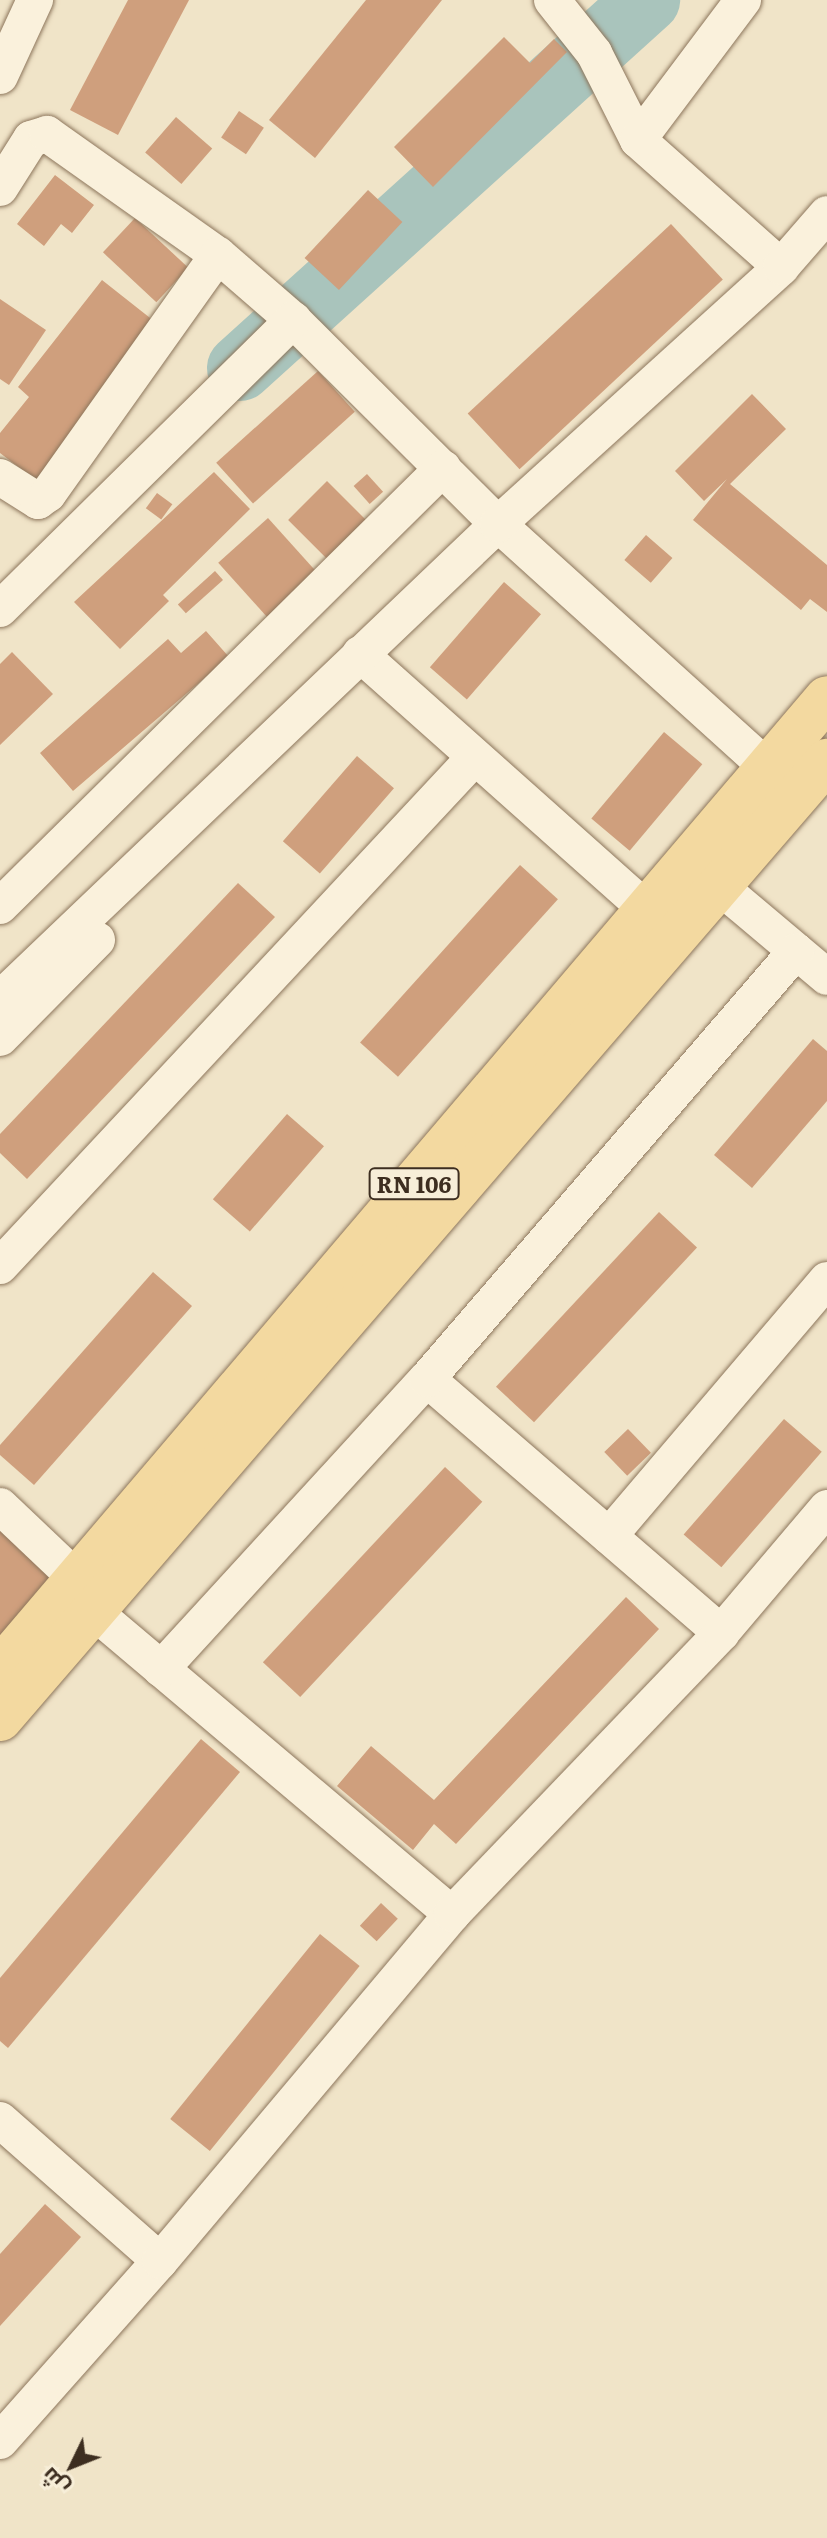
<!DOCTYPE html>
<meta charset="utf-8">
<style>
body{margin:0}
#map{position:relative;width:827px;height:2538px;overflow:hidden;background:#f0e4c8;font-family:Literata,Cairo,serif}
div>[style]{position:absolute}
.river>*{height:66px;margin:-33px;padding:0 33px;transform-origin:33px;border-radius:33px;background:#a9c4bc}
.building>*{inset:0;background:#cf9f7d;transform-origin:0 0}
.roads{filter:drop-shadow(0 0 2px #8d765c) drop-shadow(0 0 2px #8d765c)}
.minor>*{height:36px;margin:-18px;padding:0 18px;transform-origin:18px;border-radius:18px;background:#faf1dc}
.primary>*{height:44px;margin:-22px;padding:0 22px;transform-origin:22px;border-radius:22px;background:#f3d9a0}
span{translate:-50% -50%;white-space:nowrap;text-align:center;line-height:1.15;-webkit-text-stroke:6px #f7eed8;paint-order:stroke}
.shield-label span{padding:2px 6px;background:#f7eed8;border:2px solid;border-radius:6px;-webkit-text-stroke-width:0}
.shield-label{font-size:22px;color:#3d2e20;font-weight:700}
.north{position:absolute;left:32px;top:2426px;width:80px;height:80px;-webkit-text-stroke:6px #f7eed8;paint-order:stroke;rotate:227deg;font-size:22px;font-weight:700;line-height:32px;text-align:center;color:#3d2e20}
.north::after{content:'';display:block;margin:auto;width:28px;height:36px;background:#3d2e20;clip-path:polygon(50% 0,100% 100%,50% 72%,0 100%)}
</style>
<div id="map">
<div class="river">
<div style="left:240px;top:368px;width:549px;rotate:-42.12deg"></div>
</div>
<div class="building">
<div style="clip-path:polygon(128px 0,189px 0,118px 135px,70px 110px)"></div>
<div style="clip-path:polygon(366px 0,442px 0,315px 158px,269px 120px)"></div>
<div style="clip-path:polygon(504px 37px,530px 63px,554px 39px,567px 52px,433px 187px,394px 147px)"></div>
<div style="left:239px;top:111px;width:30px;height:32px;rotate:34deg"></div>
<div style="left:176px;top:117px;width:48px;height:47px;rotate:41deg"></div>
<div style="clip-path:polygon(55px 175px,94px 205px,72px 233px,61px 224px,44px 246px,17px 224px)"></div>
<div style="left:368px;top:190px;width:47px;height:93px;rotate:43deg"></div>
<div style="left:135px;top:218px;width:73px;height:47px;rotate:43deg"></div>
<div style="left:671px;top:224px;width:76px;height:278px;rotate:47deg"></div>
<div style="clip-path:polygon(102px 280px,159px 325px,37px 481px,0 453px,0 433px,29px 397px,18px 387px)"></div>
<div style="clip-path:polygon(0 299px,46px 330px,9px 385px,0 379px)"></div>
<div style="left:318px;top:371px;width:55px;height:137px;rotate:48deg"></div>
<div style="clip-path:polygon(752px 394px,786px 429px,730px 484px,827px 565px,827px 612px,810px 599px,801px 610px,693px 520px,727px 479px,704px 501px,675px 471px)"></div>
<div style="clip-path:polygon(214px 472px,250px 509px,163px 595px,169px 601px,120px 649px,74px 602px)"></div>
<div style="left:367px;top:474px;width:24px;height:18px;rotate:48deg"></div>
<div style="left:327px;top:481px;width:58px;height:55px;rotate:45deg"></div>
<div style="left:157px;top:493px;width:19px;height:19px;rotate:36deg"></div>
<div style="left:268px;top:518px;width:75px;height:67px;rotate:48deg"></div>
<div style="left:646px;top:535px;width:35px;height:33px;rotate:41deg"></div>
<div style="left:215px;top:571px;width:12px;height:50px;rotate:48deg"></div>
<div style="left:504px;top:582px;width:49px;height:113px;rotate:41deg"></div>
<div style="clip-path:polygon(206px 631px,229px 657px,73px 791px,40px 753px,168px 639px,181px 653px)"></div>
<div style="clip-path:polygon(12px 652px,53px 694px,0 745px,0 664px)"></div>
<div style="left:664px;top:732px;width:50px;height:113px;rotate:40deg"></div>
<div style="left:357px;top:756px;width:49px;height:113px;rotate:41deg"></div>
<div style="left:520px;top:865px;width:51px;height:239px;rotate:42deg"></div>
<div style="clip-path:polygon(238px 883px,275px 917px,27px 1179px,0 1153px,0 1134px)"></div>
<div style="clip-path:polygon(813px 1039px,827px 1051px,827px 1101px,752px 1188px,714px 1155px)"></div>
<div style="left:287px;top:1114px;width:49px;height:113px;rotate:41deg"></div>
<div style="left:659px;top:1212px;width:52px;height:239px;rotate:43deg"></div>
<div style="clip-path:polygon(153px 1272px,192px 1306px,34px 1485px,0 1455px,0 1445px)"></div>
<div style="left:784px;top:1419px;width:50px;height:153px;rotate:41deg"></div>
<div style="left:628px;top:1429px;width:33px;height:33px;rotate:46deg"></div>
<div style="left:445px;top:1467px;width:51px;height:267px;rotate:43deg"></div>
<div style="clip-path:polygon(0 1523px,57px 1576px,0 1638px)"></div>
<div style="clip-path:polygon(626px 1597px,659px 1629px,456px 1844px,434px 1824px,413px 1850px,337px 1786px,371px 1746px,434px 1800px)"></div>
<div style="clip-path:polygon(201px 1739px,240px 1772px,8px 2048px,0 2041px,0 1978px)"></div>
<div style="left:381px;top:1903px;width:23px;height:31px;rotate:43deg"></div>
<div style="left:320px;top:1934px;width:51px;height:238px;rotate:39deg"></div>
<div style="clip-path:polygon(45px 2204px,81px 2237px,0 2326px,0 2254px)"></div>
</div>
<div class="roads">
<div class="minor">
<div style="left:552px;top:0;width:68px;rotate:51.6deg"></div>
<div style="left:594px;top:53px;width:97px;rotate:63.2deg"></div>
<div style="left:638px;top:140px;width:191px;rotate:41.6deg"></div>
<div style="left:0;top:76px;width:84px;rotate:-65.3deg"></div>
<div style="left:638px;top:140px;width:175px;rotate:-53.1deg"></div>
<div style="left:0;top:188px;width:58px;rotate:-57.7deg"></div>
<div style="left:31px;top:139px;width:17px;rotate:-17deg"></div>
<div style="left:47px;top:134px;width:209px;rotate:35.3deg"></div>
<div style="left:218px;top:255px;width:99px;rotate:40.9deg"></div>
<div style="left:293px;top:320px;width:289px;rotate:44.9deg"></div>
<div style="left:498px;top:524px;width:389px;rotate:42.1deg"></div>
<div style="left:0;top:477px;width:45px;rotate:32.3deg"></div>
<div style="left:38px;top:501px;width:12px;rotate:-35deg"></div>
<div style="left:48px;top:494px;width:293px;rotate:-54.6deg"></div>
<div style="left:0;top:609px;width:412px;rotate:-44.6deg"></div>
<div style="left:360px;top:654px;width:385px;rotate:41.7deg"></div>
<div style="left:719px;top:886px;width:141px;rotate:40.1deg"></div>
<div style="left:0;top:906px;width:623px;rotate:-44.67deg"></div>
<div style="left:0;top:999px;width:688px;rotate:-43.65deg"></div>
<div style="left:498px;top:524px;width:382px;rotate:-42.2deg"></div>
<div style="left:781px;top:267px;width:70px;rotate:-49deg"></div>
<div style="left:0;top:1038px;width:138px;rotate:-45.3deg"></div>
<div style="left:0;top:1266px;width:696px;rotate:-46.98deg"></div>
<div style="left:427px;top:1379px;width:389px;rotate:40.8deg"></div>
<div style="left:0;top:1506px;width:106px;rotate:43.5deg"></div>
<div style="left:609px;top:1536px;width:336px;rotate:-49.6deg"></div>
<div style="left:93px;top:1611px;width:470px;rotate:40.2deg"></div>
<div style="left:161px;top:1669px;width:394px;rotate:-47.5deg"></div>
<div style="left:427px;top:1379px;width:565px;rotate:-49.23deg"></div>
<div style="left:0;top:2120px;width:213px;rotate:41.4deg"></div>
<div style="left:0;top:2441px;width:241px;rotate:-48.4deg"></div>
<div style="left:160px;top:2261px;width:454px;rotate:-49.9deg"></div>
<div style="left:452px;top:1914px;width:389px;rotate:-46.2deg"></div>
<div style="left:721px;top:1633px;width:164px;rotate:-49.7deg"></div>
</div>
<div class="primary">
<div style="left:0;top:1669px;width:1275px;rotate:-49.58deg"></div>
<div style="left:0;top:1719px;width:1266px;rotate:-49.2deg"></div>
</div>
</div>
<div class="shield-label">
<span style="left:414px;top:1184px">RN 106</span>
</div>
<div class="north">ش</div>
</div>
